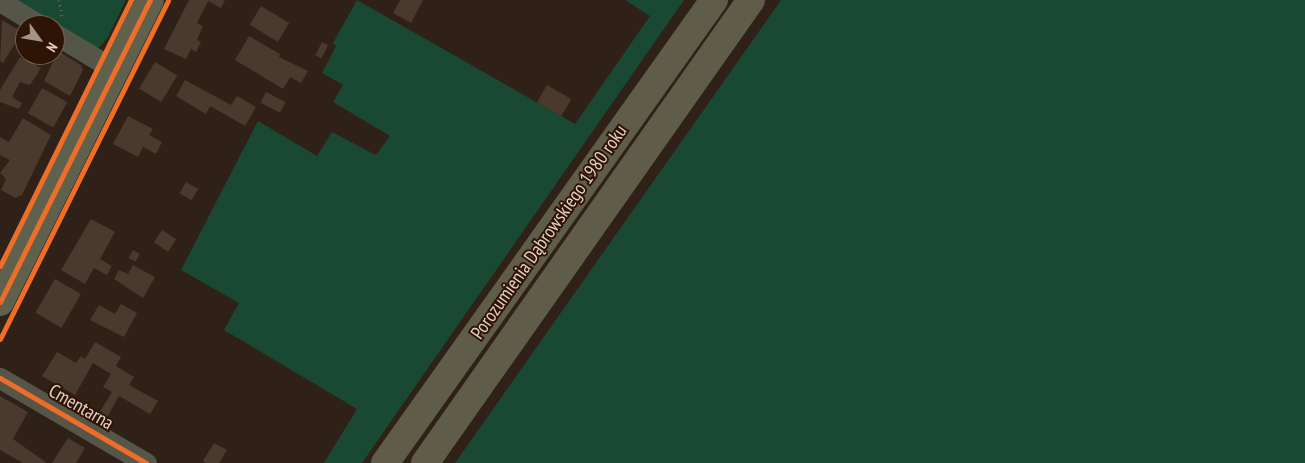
<!DOCTYPE html>
<meta charset="utf-8">
<style>
body{margin:0}
#map{position:relative;width:1305px;height:463px;overflow:hidden;background:#2f2118;font-family:"PT Sans Narrow",sans-serif}
div>[style]{position:absolute}
.green>*{inset:0;background:#194833}
.building>*{inset:0;background:#4a392d;transform-origin:0 0}
.path>*{height:3px;margin-top:-1.5px;transform-origin:0;background:repeating-linear-gradient(90deg,#646155 0 1px,transparent 0 5px)}
.street>*{height:21px;margin:-10.5px;padding:0 10.5px;transform-origin:10.5px;border-radius:10.5px;background:#555647}
.secondary>*{height:28px;margin:-14px;padding:0 14px;transform-origin:14px;border-radius:14px;background:#5f614d}
.primary>*{height:28px;margin:-14px;padding:0 14px;transform-origin:14px;border-radius:14px;background:#5f5d49}
.cycleway>*{height:5px;margin:-2.5px;padding:0 2.5px;transform-origin:2.5px;border-radius:2.5px;background:#ee6e29}
span{translate:-50% -50%;white-space:nowrap;text-align:center;line-height:1.15;-webkit-text-stroke:4px #2e1405;paint-order:stroke}
.street-label{font-size:19px;color:#e3d0c6}
.north{position:absolute;left:15px;top:15px;width:50px;height:50px;box-sizing:border-box;background:#2e1405;border:1px solid #765f52;border-radius:50%;rotate:122deg;font-size:14px;font-weight:700;line-height:20px;text-align:center;color:#e3d0c6}
.north::after{content:'';display:block;margin:auto;width:18px;height:22px;background:#a49389;clip-path:polygon(50% 0,100% 100%,50% 72%,0 100%)}
</style>
<div id="map">
<div class="green">
<div style="clip-path:polygon(14px 0,126px 0,108px 37px,97px 50px)"></div>
<div style="clip-path:polygon(357px 0,575px 124px,650px 16px,625px 0,684px 0,362px 463px,324px 463px,357px 409px,224px 330px,239px 303px,181px 270px,258px 121px,317px 156px,332px 132px,376px 155px,390px 136px,333px 102px,343px 85px,322px 73px,336px 46px,333px 43px)"></div>
<div style="clip-path:polygon(781px 0,1305px 0,1305px 463px,455px 463px)"></div>
</div>
<div class="building">
<div style="clip-path:polygon(189px 0,225px 0,221px 8px,208px 1px,197px 23px,203px 26px,197px 40px,201px 42px,196px 52px,191px 49px,186px 59px,164px 49px)"></div>
<div style="clip-path:polygon(400px 0,423px 0,411px 23px,393px 13px)"></div>
<div style="left:261px;top:6px;width:33px;height:22px;rotate:31deg"></div>
<div style="clip-path:polygon(2px 20px,22px 32px,3px 63px,0 61px)"></div>
<div style="clip-path:polygon(249px 36px,280px 54px,279px 57px,308px 71px,301px 83px,290px 77px,283px 89px,235px 60px)"></div>
<div style="left:322px;top:42px;width:7px;height:15px;rotate:27deg"></div>
<div style="clip-path:polygon(58px 51px,81px 65px,83px 70px,70px 96px,44px 81px)"></div>
<div style="clip-path:polygon(20px 57px,41px 68px,30px 85px,20px 82px,12px 97px,22px 103px,19px 109px,0 102px,0 90px)"></div>
<div style="left:155px;top:62px;width:26px;height:31px;rotate:31deg"></div>
<div style="clip-path:polygon(185px 80px,231px 105px,237px 96px,256px 107px,245px 126px,210px 106px,206px 114px,176px 96px)"></div>
<div style="left:547px;top:85px;width:28px;height:20px;rotate:30deg"></div>
<div style="left:42px;top:88px;width:29px;height:29px;rotate:29deg"></div>
<div style="left:266px;top:92px;width:22px;height:12px;rotate:27deg"></div>
<div style="clip-path:polygon(128px 116px,153px 129px,149px 135px,162px 142px,156px 154px,143px 147px,138px 157px,113px 144px)"></div>
<div style="clip-path:polygon(23px 118px,51px 135px,22px 195px,15px 198px,1px 190px,6px 179px,0 173px,10px 160px,0 155px,0 137px,9px 142px)"></div>
<div style="left:186px;top:182px;width:14px;height:13px;rotate:30deg"></div>
<div style="clip-path:polygon(91px 219px,115px 232px,100px 259px,112px 266px,107px 275px,94px 268px,85px 284px,61px 270px)"></div>
<div style="left:162px;top:230px;width:17px;height:15px;rotate:33deg"></div>
<div style="left:133px;top:250px;width:8px;height:9px;rotate:30deg"></div>
<div style="clip-path:polygon(133px 265px,155px 277px,143px 298px,114px 279px,119px 270px,128px 274px)"></div>
<div style="left:55px;top:279px;width:30px;height:39px;rotate:30deg"></div>
<div style="clip-path:polygon(121px 304px,137px 313px,124px 337px,90px 320px,99px 305px,115px 314px)"></div>
<div style="clip-path:polygon(95px 342px,121px 357px,116px 366px,134px 377px,129px 385px,158px 401px,150px 414px,119px 396px,101px 428px,93px 423px,112px 392px,103px 387px,111px 374px,93px 363px,75px 395px,42px 376px,57px 352px,76px 363px,81px 356px,85px 359px)"></div>
<div style="clip-path:polygon(0 396px,28px 412px,13px 439px,47px 463px,23px 463px,0 450px)"></div>
<div style="clip-path:polygon(68px 438px,85px 448px,76px 463px,52px 463px)"></div>
<div style="clip-path:polygon(214px 443px,227px 450px,219px 463px,206px 463px,203px 461px)"></div>
</div>
<div class="path">
<div style="left:59px;top:0;width:16px;rotate:79deg"></div>
</div>
<div class="street">
<div style="left:0;top:1px;width:46px;rotate:31.6deg"></div>
<div style="left:55px;top:34px;width:70px;rotate:31deg"></div>
<div style="left:0;top:378px;width:169px;rotate:30.2deg"></div>
</div>
<div class="secondary">
<div style="left:0;top:302px;width:337px;rotate:-63.6deg"></div>
</div>
<div class="primary">
<div style="left:385px;top:463px;width:568px;rotate:-54.6deg"></div>
<div style="left:425px;top:463px;width:566px;rotate:-54.85deg"></div>
</div>
<div class="cycleway">
<div style="left:0;top:266px;width:297px;rotate:-63.8deg"></div>
<div style="left:0;top:302px;width:337px;rotate:-63.6deg"></div>
<div style="left:0;top:339px;width:378px;rotate:-63.6deg"></div>
<div style="left:0;top:378px;width:169px;rotate:30.2deg"></div>
</div>
<div class="street-label">
<span style="left:549px;top:232px;rotate:-55deg">Porozumienia Dąbrowskiego 1980 roku</span>
<span style="left:81px;top:407px;rotate:30deg">Cmentarna</span>
</div>
<div class="north">N</div>
</div>
